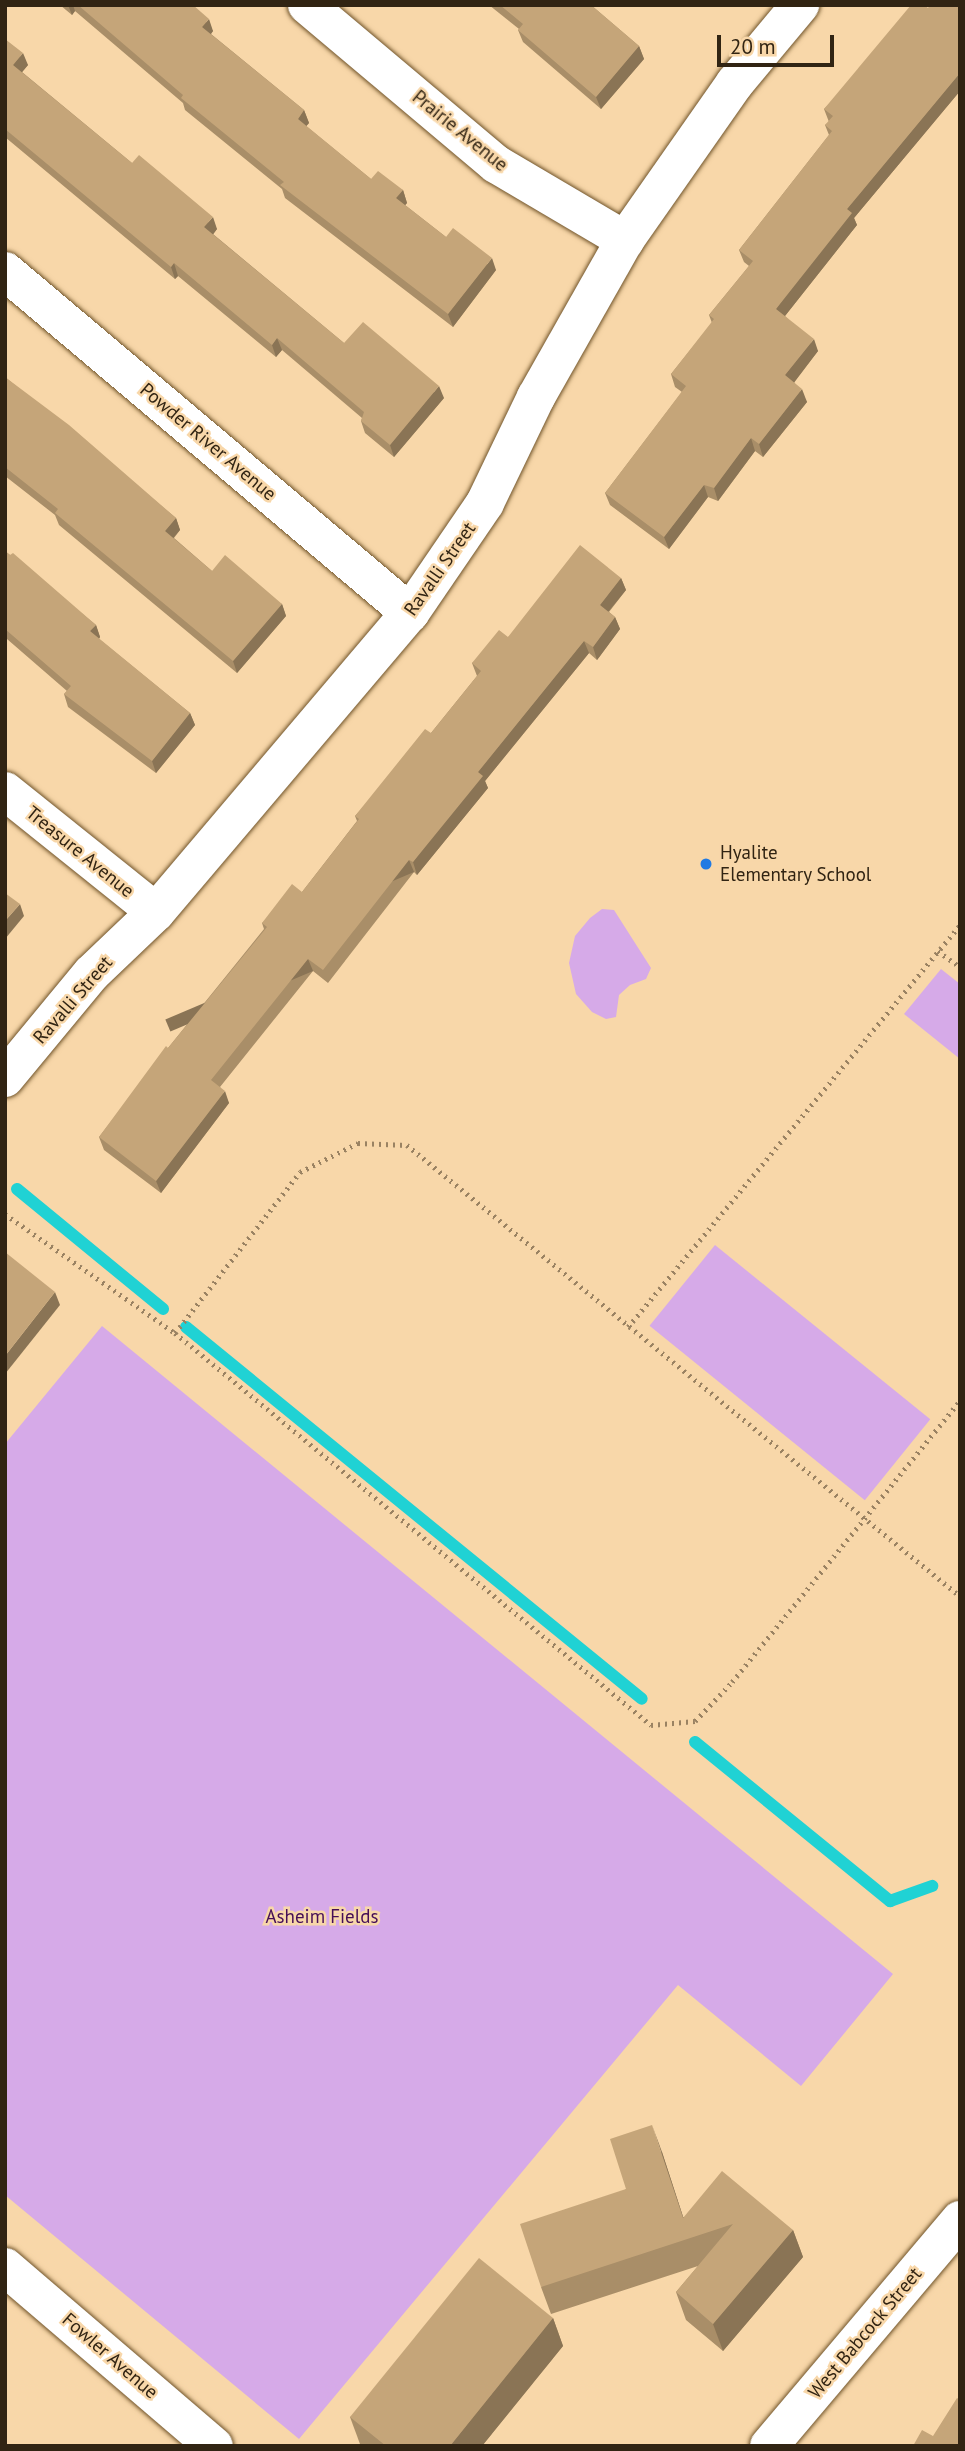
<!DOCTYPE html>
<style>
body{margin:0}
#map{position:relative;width:965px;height:2451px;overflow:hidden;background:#f8d7a9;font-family:"PT Sans",sans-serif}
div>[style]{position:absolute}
.green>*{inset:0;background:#d6aae8;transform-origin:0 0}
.stream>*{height:12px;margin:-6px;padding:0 6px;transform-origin:6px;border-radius:6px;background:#20d2d4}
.path>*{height:4.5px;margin-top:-2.25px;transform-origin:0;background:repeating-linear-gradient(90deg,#9a8262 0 2px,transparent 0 7px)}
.roads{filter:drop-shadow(0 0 2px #70542a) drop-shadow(0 0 2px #70542a)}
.minor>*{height:38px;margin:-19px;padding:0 19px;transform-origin:19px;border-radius:19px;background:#fff}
.wall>*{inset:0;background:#a98e68}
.shaded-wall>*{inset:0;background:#8a7455;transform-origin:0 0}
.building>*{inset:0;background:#c5a579}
.dots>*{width:19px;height:19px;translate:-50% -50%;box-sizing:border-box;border:4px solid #f8d7a9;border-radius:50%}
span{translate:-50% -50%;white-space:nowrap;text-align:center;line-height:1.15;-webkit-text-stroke:5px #f8d7a9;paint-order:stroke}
.street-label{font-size:19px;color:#312413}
.poi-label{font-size:19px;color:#312413}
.left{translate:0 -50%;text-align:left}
.park-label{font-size:19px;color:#450e57}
.frame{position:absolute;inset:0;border:7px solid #312413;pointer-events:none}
.scale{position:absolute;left:717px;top:35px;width:117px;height:32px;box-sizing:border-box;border:4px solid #312413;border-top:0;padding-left:9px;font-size:21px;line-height:24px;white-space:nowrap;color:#312413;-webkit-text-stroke:5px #f8d7a9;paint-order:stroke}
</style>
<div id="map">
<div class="green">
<div style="clip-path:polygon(602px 909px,614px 910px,651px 968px,646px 979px,630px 985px,619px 995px,616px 1017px,606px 1019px,592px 1012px,576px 994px,569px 963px,575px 936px,590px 918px)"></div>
<div style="clip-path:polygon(941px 969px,960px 984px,960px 1059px,904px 1014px)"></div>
<div style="left:715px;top:1245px;width:277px;height:104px;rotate:39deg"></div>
<div style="clip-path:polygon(102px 1326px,893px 1974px,801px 2086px,678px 1985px,299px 2439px,5px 2195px,5px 1444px)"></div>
</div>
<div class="stream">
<div style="left:17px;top:1189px;width:189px;rotate:39.4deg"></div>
<div style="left:186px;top:1327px;width:588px;rotate:39.21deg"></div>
<div style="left:695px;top:1742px;width:252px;rotate:39.2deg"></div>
<div style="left:890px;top:1901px;width:45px;rotate:-19.7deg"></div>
</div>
<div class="path">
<div style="left:938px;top:951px;width:27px;rotate:36deg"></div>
<div style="left:5px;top:1214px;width:208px;rotate:35deg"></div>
<div style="left:175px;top:1333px;width:617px;rotate:39.47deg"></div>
<div style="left:651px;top:1725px;width:44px;rotate:-5.2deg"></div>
<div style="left:695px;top:1721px;width:54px;rotate:-46.5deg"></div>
<div style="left:732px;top:1682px;width:363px;rotate:-51deg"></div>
<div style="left:628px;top:1327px;width:521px;rotate:-50.45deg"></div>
<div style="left:175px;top:1333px;width:204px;rotate:-52.2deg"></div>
<div style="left:300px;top:1172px;width:65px;rotate:-26.6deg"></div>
<div style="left:358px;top:1143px;width:49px;rotate:2.3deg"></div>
<div style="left:407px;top:1145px;width:714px;rotate:39.2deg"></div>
</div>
<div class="roads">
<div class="minor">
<div style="left:307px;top:5px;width:247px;rotate:40.1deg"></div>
<div style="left:496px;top:164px;width:150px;rotate:30.5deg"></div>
<div style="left:5px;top:271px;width:530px;rotate:40.18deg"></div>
<div style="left:5px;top:791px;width:193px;rotate:38.7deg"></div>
<div style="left:5px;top:1078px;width:136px;rotate:-50.4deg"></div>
<div style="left:92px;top:973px;width:88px;rotate:-43.6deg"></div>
<div style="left:156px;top:912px;width:392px;rotate:-49.7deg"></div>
<div style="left:410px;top:613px;width:133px;rotate:-55.7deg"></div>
<div style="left:485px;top:503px;width:118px;rotate:-64.3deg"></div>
<div style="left:536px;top:397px;width:180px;rotate:-60.5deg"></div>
<div style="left:625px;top:240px;width:192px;rotate:-55deg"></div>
<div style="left:735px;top:83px;width:102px;rotate:-50.2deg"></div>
<div style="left:5px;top:2267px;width:275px;rotate:40.6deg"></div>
<div style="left:769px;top:2446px;width:296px;rotate:-49.8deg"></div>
</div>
</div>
<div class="wall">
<div style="clip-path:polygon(60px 5px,193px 5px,213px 31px,211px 34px,304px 110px,309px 123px,306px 126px,371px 179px,403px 190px,407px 203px,405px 205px,446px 237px,496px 270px,453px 327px,285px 198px,282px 189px,185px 110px,183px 103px,75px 11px,72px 15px)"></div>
<div style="clip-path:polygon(489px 5px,591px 5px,639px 46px,644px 59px,601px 109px,523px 42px,518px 30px,519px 29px)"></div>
<div style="clip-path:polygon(960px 5px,960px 91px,854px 218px,857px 225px,785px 316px,818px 351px,794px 382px,807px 402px,763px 457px,755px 451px,718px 501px,708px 497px,669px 549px,610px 505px,605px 493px,682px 392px,675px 387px,671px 374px,712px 323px,709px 315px,749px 266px,744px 262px,739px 250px,829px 135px,825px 125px,829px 122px,824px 109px,928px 8px)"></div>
<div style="clip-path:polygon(5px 39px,28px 65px,22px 72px,132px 163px,217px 229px,213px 234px,344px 343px,444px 398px,394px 457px,365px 433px,361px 421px,362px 418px,282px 350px,276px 357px,178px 276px,175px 279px,5px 137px)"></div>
<div style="clip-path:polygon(5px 377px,176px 518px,180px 530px,174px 538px,212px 571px,282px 604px,286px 616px,237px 673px,59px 525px,55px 515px,5px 476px)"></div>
<div style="clip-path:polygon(5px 551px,96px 625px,100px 637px,99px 639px,190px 713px,195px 725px,156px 773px,68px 707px,64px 694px,67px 691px,7px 639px,5px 642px)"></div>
<div style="clip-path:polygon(621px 578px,626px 590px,609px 612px,615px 617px,620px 629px,597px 660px,589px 653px,485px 781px,488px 788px,417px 875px,414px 872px,328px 983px,313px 971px,220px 1087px,229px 1103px,161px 1193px,104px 1150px,99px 1137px,168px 1048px,264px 929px,262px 923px,302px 892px,357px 821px,355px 816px,431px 733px,477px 676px,472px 663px,508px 637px)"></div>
<div style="clip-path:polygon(662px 2152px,683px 2217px,793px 2230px,803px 2257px,723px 2351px,686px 2320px,676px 2292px,698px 2266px,551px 2314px,541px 2287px,626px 2189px)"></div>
<div style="clip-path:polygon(553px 2318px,563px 2346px,482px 2446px,362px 2446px,360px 2444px,350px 2417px)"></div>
</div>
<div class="shaded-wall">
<div style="clip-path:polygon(68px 5px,73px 5px,75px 11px,72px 15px)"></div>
<div style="clip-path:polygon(209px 19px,213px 31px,207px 39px,202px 27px)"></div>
<div style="clip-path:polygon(639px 46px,644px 59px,601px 109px,596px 97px)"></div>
<div style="clip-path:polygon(23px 53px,28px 65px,18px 77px,13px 65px)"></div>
<div style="clip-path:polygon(960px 73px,960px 91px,854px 218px,857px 225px,781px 321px,776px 309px,847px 209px)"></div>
<div style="clip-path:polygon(304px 110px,309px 123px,302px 131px,298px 119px)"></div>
<div style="clip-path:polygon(403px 190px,407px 203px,400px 211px,396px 198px)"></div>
<div style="clip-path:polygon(213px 217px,217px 229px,209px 240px,204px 227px)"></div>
<div style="clip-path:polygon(492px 258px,496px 270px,453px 327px,448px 314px)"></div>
<div style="clip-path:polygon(174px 263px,178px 276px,175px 279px,171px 267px)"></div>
<div style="clip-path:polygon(277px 338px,282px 350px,276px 357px,272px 345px)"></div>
<div style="clip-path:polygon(814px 339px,818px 351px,790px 388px,785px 375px)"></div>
<div style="clip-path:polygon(439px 386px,444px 398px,394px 457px,390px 445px)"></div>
<div style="clip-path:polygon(802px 389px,807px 402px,763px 457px,759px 444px)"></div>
<div style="clip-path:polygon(751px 438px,755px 451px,718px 501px,714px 488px)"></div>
<div style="clip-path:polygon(704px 485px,708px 497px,669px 549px,664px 537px)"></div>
<div style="clip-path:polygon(176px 518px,180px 530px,169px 543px,165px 531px)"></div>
<div style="clip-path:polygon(621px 578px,626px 590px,604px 617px,600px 605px)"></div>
<div style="clip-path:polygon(282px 604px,286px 616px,237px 673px,233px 661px)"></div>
<div style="clip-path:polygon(615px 617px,620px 629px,597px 660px,593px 647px)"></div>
<div style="clip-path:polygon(96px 625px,100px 637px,95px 644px,90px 631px)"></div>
<div style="clip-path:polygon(584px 641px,589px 653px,485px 781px,488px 788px,417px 875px,413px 862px,478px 772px)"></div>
<div style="clip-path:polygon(190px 713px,195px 725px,156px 773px,152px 761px)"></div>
<div style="left:409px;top:860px;width:13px;height:140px;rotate:67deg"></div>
<div style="clip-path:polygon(20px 904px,24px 916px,5px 939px,5px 921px)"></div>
<div style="left:308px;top:959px;width:13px;height:155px;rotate:67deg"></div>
<div style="clip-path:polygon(225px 1091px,229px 1103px,161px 1193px,156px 1181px)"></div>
<div style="clip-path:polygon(55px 1292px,60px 1305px,5px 1374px,5px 1356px)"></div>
<div style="clip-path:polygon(652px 2125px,662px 2152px,690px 2238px,683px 2218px)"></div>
<div style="clip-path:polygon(793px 2230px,803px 2257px,723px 2351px,713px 2324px)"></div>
<div style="clip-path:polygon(553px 2318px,563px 2346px,482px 2446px,450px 2446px)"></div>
</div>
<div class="building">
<div style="clip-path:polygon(78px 5px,193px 5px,209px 19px,202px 27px,304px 110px,298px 119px,371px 179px,378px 171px,403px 190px,396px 198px,446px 237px,453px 228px,492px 258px,448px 314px,280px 185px,284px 182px,181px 98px,183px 95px)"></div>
<div style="clip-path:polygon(500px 5px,591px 5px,639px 46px,596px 97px,518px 30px,523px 24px)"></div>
<div style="clip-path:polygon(911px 5px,924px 5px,928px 8px,930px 5px,960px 5px,960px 73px,847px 209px,852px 213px,776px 309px,814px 339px,785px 375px,802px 389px,759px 444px,751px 438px,714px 488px,704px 485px,664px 537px,605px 493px,686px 386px,671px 374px,714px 319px,709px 315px,753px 261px,739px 250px,832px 131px,825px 125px,833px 116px,824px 109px)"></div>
<div style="clip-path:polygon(5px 39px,23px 53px,13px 65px,132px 163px,139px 155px,213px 217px,204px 227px,344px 343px,363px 322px,439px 386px,390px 445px,361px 421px,364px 412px,277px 338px,272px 345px,174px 263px,171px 267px,5px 129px)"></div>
<div style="clip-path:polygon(5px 377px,69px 425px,176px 518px,165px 531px,212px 571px,225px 555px,282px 604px,233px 661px,55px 513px,58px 509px,5px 467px)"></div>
<div style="clip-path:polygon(580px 545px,621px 578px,600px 605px,615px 617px,593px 647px,584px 641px,478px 772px,483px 776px,413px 862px,409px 860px,323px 970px,308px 959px,211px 1080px,225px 1091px,156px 1181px,99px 1137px,166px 1046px,168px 1048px,267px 927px,262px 923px,292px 884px,302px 892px,359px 819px,355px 816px,425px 729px,431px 733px,481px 671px,472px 663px,499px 630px,508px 637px)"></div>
<div style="clip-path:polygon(5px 551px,10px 555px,13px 553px,96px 625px,90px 631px,190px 713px,152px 761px,64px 694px,71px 686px,5px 629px)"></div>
<div style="clip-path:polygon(5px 893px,20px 904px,5px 921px)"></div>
<div style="clip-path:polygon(5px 1252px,55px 1292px,5px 1356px)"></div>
<div style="clip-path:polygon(652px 2125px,683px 2218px,722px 2171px,793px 2230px,713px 2324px,676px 2292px,733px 2224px,541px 2287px,520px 2224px,626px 2189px,610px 2139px)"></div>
<div style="clip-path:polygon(479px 2258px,553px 2318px,450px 2446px,386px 2446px,350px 2417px)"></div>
<div style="clip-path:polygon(957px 2398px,960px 2400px,960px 2446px,913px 2446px,922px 2430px,933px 2436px)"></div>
</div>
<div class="dots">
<div style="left:706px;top:864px;background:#207ae3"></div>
</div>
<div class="street-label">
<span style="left:460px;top:131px;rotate:39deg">Prairie Avenue</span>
<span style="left:208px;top:442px;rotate:40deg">Powder River Avenue</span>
<span style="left:440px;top:569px;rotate:-55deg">Ravalli Street</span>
<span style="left:80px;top:852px;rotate:39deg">Treasure Avenue</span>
<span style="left:73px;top:1000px;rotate:-49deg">Ravalli Street</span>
<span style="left:865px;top:2333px;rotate:-50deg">West Babcock Street</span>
<span style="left:110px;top:2356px;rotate:41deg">Fowler Avenue</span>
</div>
<div class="poi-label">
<span class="left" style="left:720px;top:864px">Hyalite<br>Elementary School</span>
</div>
<div class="park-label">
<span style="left:322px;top:1917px">Asheim Fields</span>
</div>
<div class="frame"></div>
<div class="scale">20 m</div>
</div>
